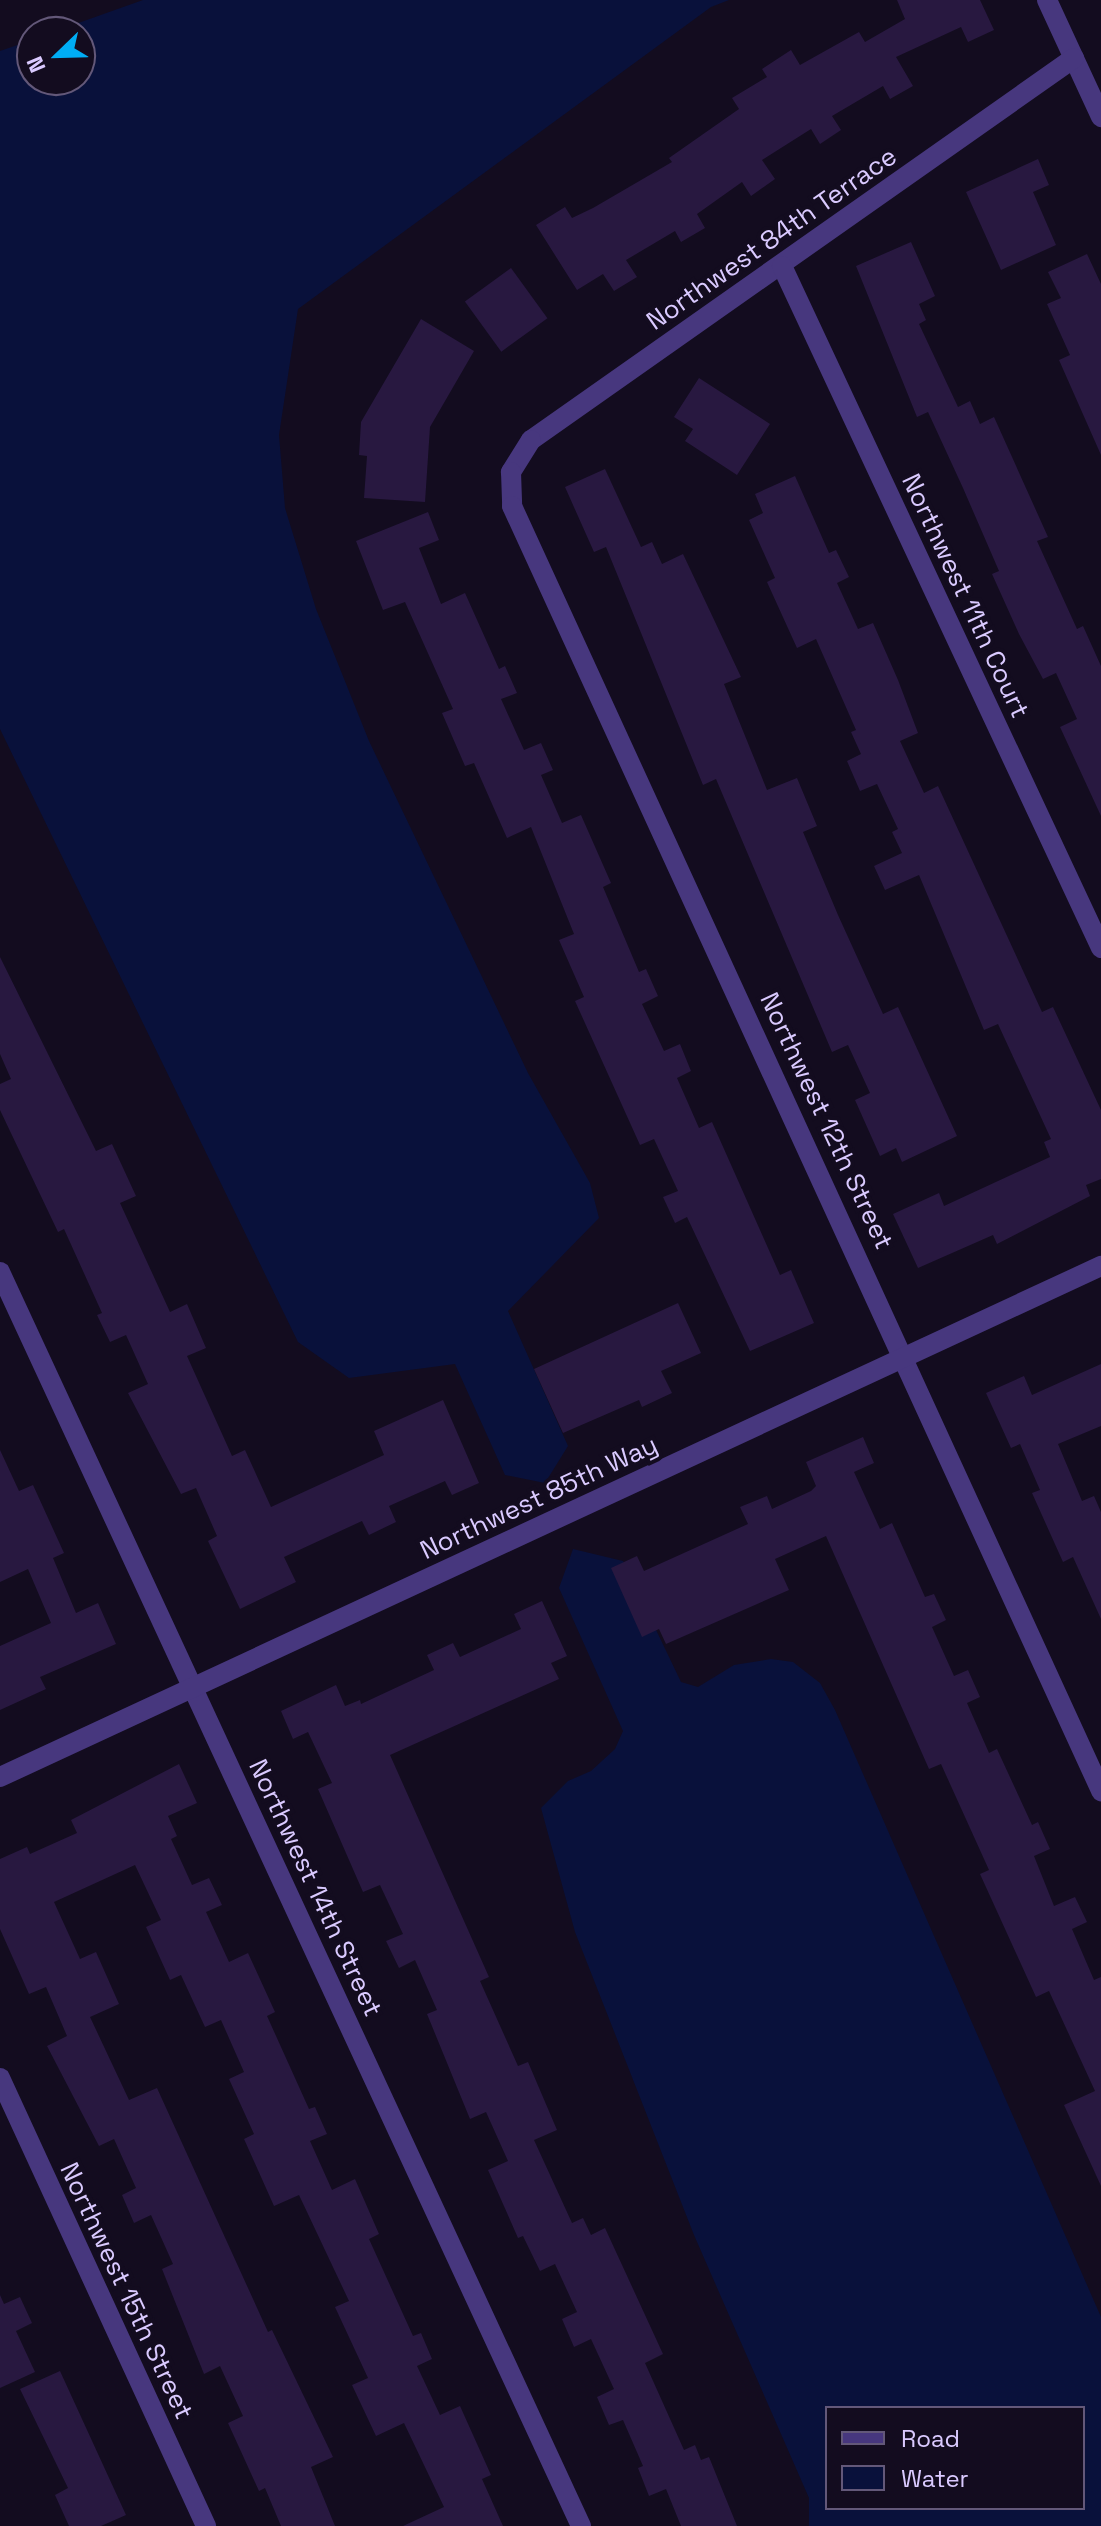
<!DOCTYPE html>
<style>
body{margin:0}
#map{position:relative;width:1101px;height:2526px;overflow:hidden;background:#130c1f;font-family:"Space Grotesk",sans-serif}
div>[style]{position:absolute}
.water>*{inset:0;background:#09113b}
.building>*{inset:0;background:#281840;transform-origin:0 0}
.street>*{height:20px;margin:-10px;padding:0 10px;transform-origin:10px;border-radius:10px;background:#47377e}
span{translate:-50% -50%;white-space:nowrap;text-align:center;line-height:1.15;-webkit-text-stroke:8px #130c1f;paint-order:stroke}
.street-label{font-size:26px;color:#dacaff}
.legend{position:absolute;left:825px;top:2406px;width:260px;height:104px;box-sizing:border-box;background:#130c1f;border:2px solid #635879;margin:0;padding:10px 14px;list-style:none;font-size:24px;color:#dacaff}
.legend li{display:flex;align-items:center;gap:16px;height:40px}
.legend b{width:40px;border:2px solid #635879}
.north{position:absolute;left:16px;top:16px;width:80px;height:80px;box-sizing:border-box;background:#130c1f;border:2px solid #635879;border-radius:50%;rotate:247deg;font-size:22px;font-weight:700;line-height:32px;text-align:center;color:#dacaff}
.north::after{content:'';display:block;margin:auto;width:28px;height:36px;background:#00adf5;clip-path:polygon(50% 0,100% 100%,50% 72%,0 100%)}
</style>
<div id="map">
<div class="water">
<div style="clip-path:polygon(143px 0,729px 0,711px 7px,298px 309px,279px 435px,285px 508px,316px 609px,369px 741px,528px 1073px,590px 1183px,599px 1218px,508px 1311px,568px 1446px,545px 1483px,505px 1475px,455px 1364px,349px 1378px,298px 1342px,0 729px,0 51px,32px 40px,32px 80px,80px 80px,80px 32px,53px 32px)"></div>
<div style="clip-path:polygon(evenodd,573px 1549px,623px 1561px,681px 1682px,698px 1687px,734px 1665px,771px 1659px,793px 1662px,820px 1683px,835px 1710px,1101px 2317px,1101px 2526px,809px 2526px,809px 2498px,694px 2235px,575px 1932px,541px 1808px,568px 1781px,591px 1771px,615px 1749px,623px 1731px,559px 1588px,573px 1549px,827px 2408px,1083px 2408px,1083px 2508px,827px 2508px,827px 2408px)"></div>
</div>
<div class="building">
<div style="clip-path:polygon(897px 0,980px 0,994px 30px,968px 42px,961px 27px,896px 57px,913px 86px,890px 99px,883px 86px,832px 116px,841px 130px,820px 144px,811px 129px,762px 160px,775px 179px,751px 196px,742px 182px,697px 214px,705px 228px,681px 242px,675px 231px,626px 260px,637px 277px,614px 291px,603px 274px,577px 290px,536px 225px,565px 207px,572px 218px,593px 208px,672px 162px,669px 158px,739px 109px,732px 98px,767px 77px,762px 69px,791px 50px,800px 65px,859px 32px,865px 42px,905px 19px)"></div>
<div style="clip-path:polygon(1038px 159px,1049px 185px,1033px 192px,1056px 245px,1001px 270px,966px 192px)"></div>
<div style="clip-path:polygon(911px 242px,935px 296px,919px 304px,926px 320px,919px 324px,958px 407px,970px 401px,980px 424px,994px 417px,1048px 537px,1037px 541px,1077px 629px,1083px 626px,1101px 666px,1101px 816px,1060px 727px,1077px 719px,1056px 673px,1043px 679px,1019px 634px,992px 574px,999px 571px,963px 488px,928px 412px,917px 417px,856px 266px)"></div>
<div style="clip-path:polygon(1087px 254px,1101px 284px,1101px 455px,1059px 360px,1070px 355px,1047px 304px,1061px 298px,1048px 272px)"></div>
<div style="left:511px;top:268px;width:62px;height:57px;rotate:54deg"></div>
<div style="clip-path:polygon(421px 319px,474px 351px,430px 427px,425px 502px,364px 498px,367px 456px,359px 455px,361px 422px)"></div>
<div style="clip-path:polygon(699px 378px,770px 424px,737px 475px,685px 441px,693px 429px,674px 417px)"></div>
<div style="clip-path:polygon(605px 469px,641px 547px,652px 542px,662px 564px,683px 554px,741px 677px,724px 684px,767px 790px,797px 778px,817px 826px,803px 832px,838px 915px,883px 1014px,898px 1007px,957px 1136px,902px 1162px,896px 1148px,880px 1156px,855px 1100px,870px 1093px,848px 1045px,832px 1052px,716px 779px,703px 785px,606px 547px,594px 552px,565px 487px)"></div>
<div style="clip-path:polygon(795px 476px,829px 553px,836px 550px,849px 577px,837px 583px,858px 629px,873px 623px,898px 680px,918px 733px,900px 741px,924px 793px,938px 786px,1042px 1012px,1053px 1007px,1101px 1110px,1101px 1179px,1086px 1185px,1090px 1196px,997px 1244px,993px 1235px,918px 1268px,893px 1214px,939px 1193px,944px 1206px,1050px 1157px,1044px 1142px,1051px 1139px,998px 1024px,984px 1030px,919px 875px,885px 890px,874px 866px,902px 853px,892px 832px,898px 829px,877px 784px,860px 791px,847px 761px,861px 754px,851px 732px,856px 730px,816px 639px,797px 648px,767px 582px,775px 578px,749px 520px,763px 513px,755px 494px)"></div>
<div style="clip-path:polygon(428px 512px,439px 540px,419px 548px,441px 604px,465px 593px,499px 669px,505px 666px,517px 693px,501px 699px,524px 750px,541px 743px,553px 770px,541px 775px,562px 823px,581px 815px,611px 883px,603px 887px,639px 972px,646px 969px,658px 996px,642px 1004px,664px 1051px,680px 1044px,691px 1071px,677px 1078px,699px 1128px,712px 1122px,780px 1275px,791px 1270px,814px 1323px,750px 1351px,687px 1217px,675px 1223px,663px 1197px,678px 1191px,654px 1139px,640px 1145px,575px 1001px,584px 997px,559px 940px,574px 934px,531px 827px,507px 838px,474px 763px,465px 766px,442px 713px,453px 709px,405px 602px,383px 610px,356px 541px)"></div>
<div style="clip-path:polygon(0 957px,96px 1151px,112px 1144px,136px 1196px,120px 1203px,170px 1312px,187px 1304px,206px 1348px,187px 1356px,232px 1456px,245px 1450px,271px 1507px,384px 1455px,374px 1431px,443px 1400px,479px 1483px,452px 1495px,445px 1481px,389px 1506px,396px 1522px,369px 1535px,362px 1521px,284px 1557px,296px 1582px,240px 1609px,208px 1541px,217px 1536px,196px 1488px,181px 1494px,128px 1393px,148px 1384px,126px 1335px,110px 1342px,97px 1315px,102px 1313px,64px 1229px,58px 1232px,0 1110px,0 1084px,11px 1079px,0 1054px)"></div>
<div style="clip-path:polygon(678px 1303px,701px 1353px,661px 1371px,672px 1393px,642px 1407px,639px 1400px,563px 1433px,534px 1369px)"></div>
<div style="clip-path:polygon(1101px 1364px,1101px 1426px,1058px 1444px,1082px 1501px,1094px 1496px,1101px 1512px,1101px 1619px,1073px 1557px,1063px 1562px,1032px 1493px,1040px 1490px,1020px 1444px,1011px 1448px,986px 1393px,1024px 1376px,1032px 1395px)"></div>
<div style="clip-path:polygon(863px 1437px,874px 1463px,854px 1472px,880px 1529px,892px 1523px,925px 1597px,934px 1594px,946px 1620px,932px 1627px,954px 1676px,968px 1670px,980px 1697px,967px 1703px,989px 1753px,997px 1749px,1032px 1825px,1038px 1822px,1050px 1849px,1034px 1856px,1054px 1906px,1075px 1897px,1087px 1922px,1072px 1929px,1094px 1980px,1101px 1977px,1101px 2186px,1064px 2105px,1095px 2091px,1049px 1991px,1036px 1997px,980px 1874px,989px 1870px,941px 1764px,929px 1769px,826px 1536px,775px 1559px,789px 1590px,666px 1644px,659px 1629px,642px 1637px,611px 1568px,637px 1556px,644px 1571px,748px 1524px,740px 1507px,767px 1496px,772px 1509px,811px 1491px,816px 1486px,806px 1462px)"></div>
<div style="clip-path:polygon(0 1450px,19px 1491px,33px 1485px,64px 1553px,53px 1558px,76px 1613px,98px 1603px,116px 1644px,40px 1677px,46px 1689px,0 1710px,0 1646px,51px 1623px,28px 1569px,0 1582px)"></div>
<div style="clip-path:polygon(542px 1601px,567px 1656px,551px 1663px,559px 1679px,390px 1755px,489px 1977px,480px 1981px,518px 2066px,528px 2062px,557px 2130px,534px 2140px,572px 2223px,583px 2218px,591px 2235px,605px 2228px,663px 2354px,645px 2363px,684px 2450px,695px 2445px,701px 2460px,709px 2457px,737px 2526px,681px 2526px,666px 2489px,649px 2496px,638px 2468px,643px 2466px,623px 2420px,609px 2425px,597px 2397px,614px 2389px,591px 2339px,574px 2347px,562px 2319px,577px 2312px,555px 2264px,540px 2271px,523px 2236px,518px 2238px,488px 2170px,508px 2161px,486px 2112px,470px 2119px,427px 2014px,437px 2010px,415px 1960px,399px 1968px,386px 1941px,403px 1934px,380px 1885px,363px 1892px,318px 1789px,332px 1783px,308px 1732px,293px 1739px,281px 1711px,336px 1685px,345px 1706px,360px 1700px,361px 1704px,434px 1670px,427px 1655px,453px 1643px,460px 1657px,521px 1629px,514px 1614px)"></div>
<div style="clip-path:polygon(179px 1764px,197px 1803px,168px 1816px,177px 1836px,171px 1839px,192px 1885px,209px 1878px,222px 1905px,206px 1912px,229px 1962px,248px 1953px,275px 2012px,267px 2016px,309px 2109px,315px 2107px,327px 2134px,310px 2141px,332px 2190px,355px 2179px,379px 2234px,369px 2239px,413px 2336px,421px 2333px,432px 2359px,417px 2366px,440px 2415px,460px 2406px,491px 2475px,482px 2479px,503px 2526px,403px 2526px,444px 2507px,404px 2423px,376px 2436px,352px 2385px,368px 2378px,335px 2307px,349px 2301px,299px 2195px,274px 2206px,244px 2139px,254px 2134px,229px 2079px,244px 2072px,221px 2020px,205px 2027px,181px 1975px,170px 1980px,146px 1927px,161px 1920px,135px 1865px,54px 1902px,80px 1959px,96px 1952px,119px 2004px,90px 2017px,129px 2100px,157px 2088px,268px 2332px,272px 2330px,333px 2457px,311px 2467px,335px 2526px,281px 2526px,265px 2488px,259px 2491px,228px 2423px,243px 2416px,220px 2366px,204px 2374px,162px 2269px,173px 2264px,151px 2215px,134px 2223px,122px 2195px,136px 2188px,114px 2139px,99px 2146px,47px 2046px,67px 2036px,46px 1987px,29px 1994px,0 1929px,0 1859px,27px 1847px,30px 1854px,77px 1833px,71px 1820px)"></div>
<div style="clip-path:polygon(0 2295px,4px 2304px,20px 2297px,32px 2323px,16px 2331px,35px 2372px,0 2388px)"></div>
<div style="clip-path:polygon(60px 2371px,126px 2515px,101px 2526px,69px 2526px,55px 2495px,68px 2488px,20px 2389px)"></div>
</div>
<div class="street">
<div style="left:1047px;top:0;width:129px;rotate:65.2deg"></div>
<div style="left:1074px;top:58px;width:664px;rotate:144.87deg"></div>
<div style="left:531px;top:440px;width:38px;rotate:122deg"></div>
<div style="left:511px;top:472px;width:34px;rotate:88deg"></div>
<div style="left:512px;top:506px;width:1414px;rotate:65.37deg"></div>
<div style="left:782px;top:266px;width:753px;rotate:64.93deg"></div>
<div style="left:0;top:1272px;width:1382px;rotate:65.14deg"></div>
<div style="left:0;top:1777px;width:1214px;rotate:-24.9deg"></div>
<div style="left:0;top:2078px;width:493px;rotate:65.3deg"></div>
</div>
<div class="street-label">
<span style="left:772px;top:239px;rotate:-35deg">Northwest 84th Terrace</span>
<span style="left:965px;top:596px;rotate:65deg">Northwest 11th Court</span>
<span style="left:826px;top:1121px;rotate:65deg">Northwest 12th Street</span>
<span style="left:539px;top:1498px;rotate:-25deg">Northwest 85th Way</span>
<span style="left:315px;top:1888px;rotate:65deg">Northwest 14th Street</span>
<span style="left:126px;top:2291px;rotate:65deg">Northwest 15th Street</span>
</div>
<ul class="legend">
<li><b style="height:10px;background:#47377e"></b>Road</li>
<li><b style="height:22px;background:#09113b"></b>Water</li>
</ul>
<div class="north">N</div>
</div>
